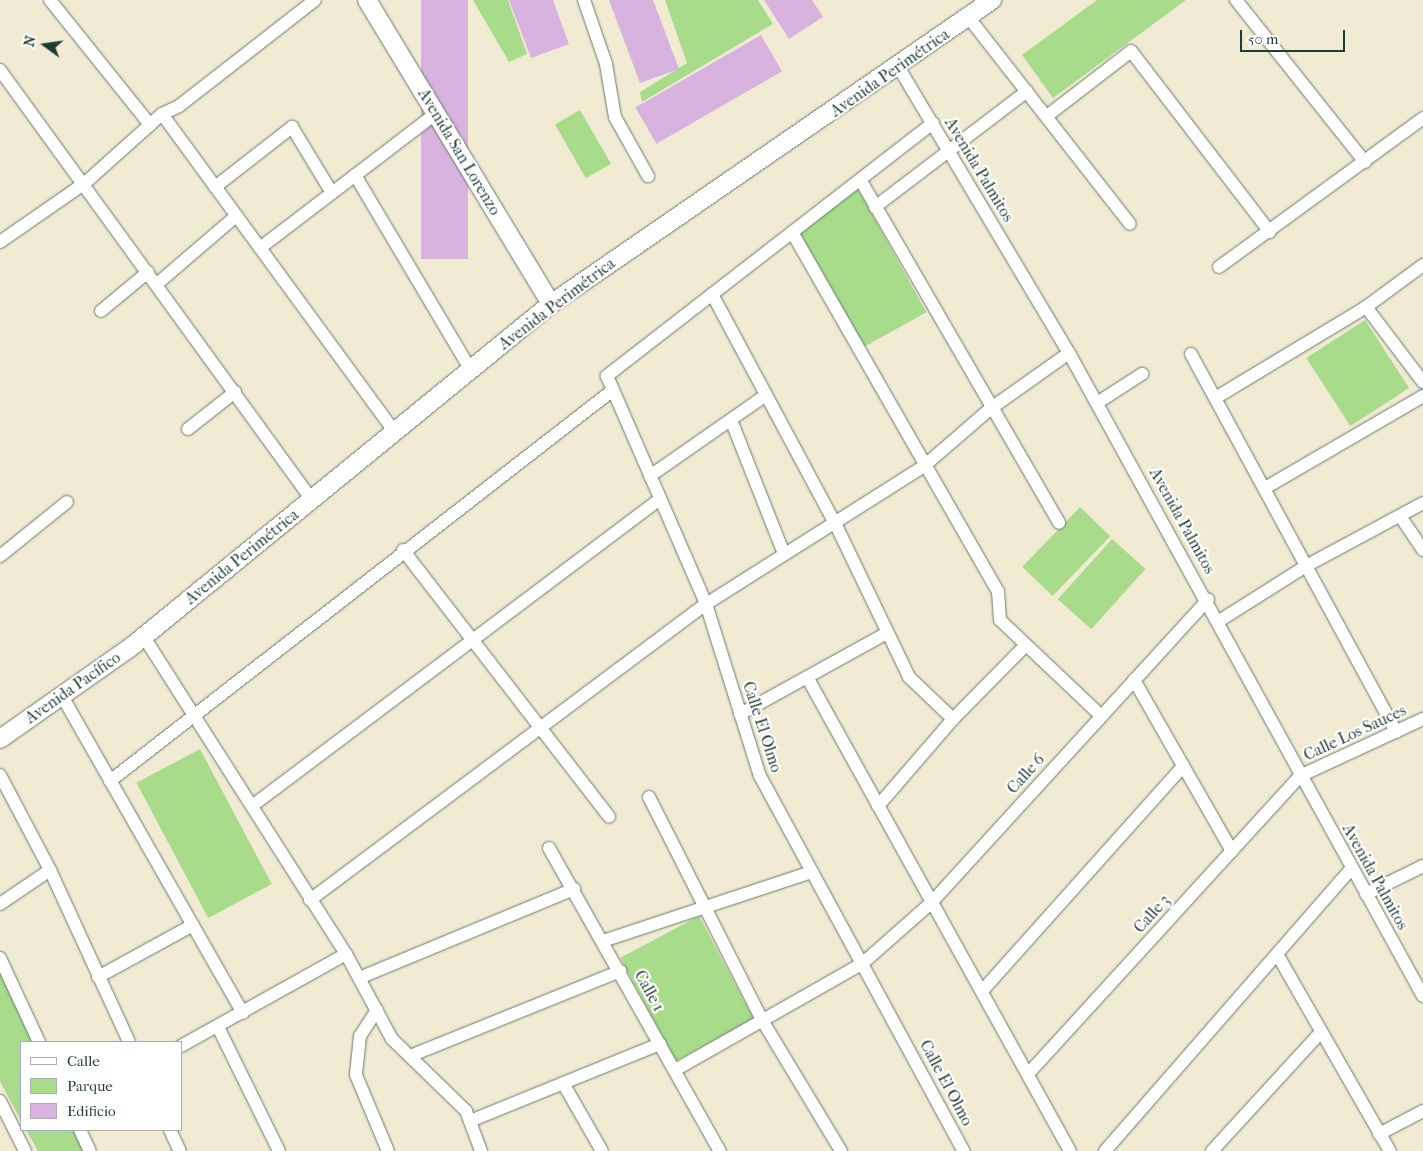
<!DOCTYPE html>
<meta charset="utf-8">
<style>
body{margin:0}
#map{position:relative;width:1423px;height:1151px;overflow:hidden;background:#f1ebd4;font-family:"IM FELL French Canon",serif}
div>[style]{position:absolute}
.green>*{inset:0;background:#a8dc8b;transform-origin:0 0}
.building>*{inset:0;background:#d8b3e0;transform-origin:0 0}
.roads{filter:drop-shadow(0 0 1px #687a6c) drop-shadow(0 0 1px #687a6c)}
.street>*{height:12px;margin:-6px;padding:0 6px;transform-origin:6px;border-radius:6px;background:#fff}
.secondary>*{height:18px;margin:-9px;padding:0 9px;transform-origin:9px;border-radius:9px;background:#fff}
span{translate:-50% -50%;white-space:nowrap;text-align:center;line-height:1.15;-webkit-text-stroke:4.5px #fff;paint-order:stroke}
.street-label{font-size:16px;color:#1f3d34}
.legend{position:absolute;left:20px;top:1041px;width:162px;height:90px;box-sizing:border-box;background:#fff;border:1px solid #a5b1ae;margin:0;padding:6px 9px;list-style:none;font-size:15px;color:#1f3d34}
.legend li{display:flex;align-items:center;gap:10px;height:25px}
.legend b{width:25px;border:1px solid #a5b1ae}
.north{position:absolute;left:20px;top:20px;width:50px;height:50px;-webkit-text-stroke:4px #fff;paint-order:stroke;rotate:284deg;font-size:14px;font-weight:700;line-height:20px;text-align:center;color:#1f3d34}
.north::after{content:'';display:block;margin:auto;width:18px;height:22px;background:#1f3d34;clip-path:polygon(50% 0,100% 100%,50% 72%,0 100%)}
.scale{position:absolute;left:1240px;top:30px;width:105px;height:22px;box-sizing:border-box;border:2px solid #1f3d34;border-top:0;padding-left:6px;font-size:15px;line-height:18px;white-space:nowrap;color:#1f3d34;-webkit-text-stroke:4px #fff;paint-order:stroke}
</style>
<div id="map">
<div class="green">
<div style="clip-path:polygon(473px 0,508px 0,527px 54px,509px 62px)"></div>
<div style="clip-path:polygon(665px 0,758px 0,773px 24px,642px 102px,640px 92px,687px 63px)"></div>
<div style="clip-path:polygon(1097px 0,1186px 0,1053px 98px,1022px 55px)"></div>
<div style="left:580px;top:110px;width:62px;height:29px;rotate:60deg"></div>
<div style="left:858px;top:189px;width:141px;height:73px;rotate:61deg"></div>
<div style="left:1365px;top:320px;width:81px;height:70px;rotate:57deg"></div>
<div style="left:1080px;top:507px;width:42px;height:83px;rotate:44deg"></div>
<div style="left:1112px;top:539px;width:45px;height:81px;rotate:42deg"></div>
<div style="left:200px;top:749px;width:153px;height:72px;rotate:62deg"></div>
<div style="left:699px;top:916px;width:117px;height:89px;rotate:62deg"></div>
<div style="clip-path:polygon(0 969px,34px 1042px,21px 1042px,21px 1121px,0 1081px)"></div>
<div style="clip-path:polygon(26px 1130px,74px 1130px,84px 1151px,38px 1151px)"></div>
</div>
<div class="building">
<div style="left:421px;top:0;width:47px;height:259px"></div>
<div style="clip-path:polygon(509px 0,553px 0,569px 44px,531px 58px)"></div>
<div style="clip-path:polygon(609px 0,653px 0,679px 69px,640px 83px)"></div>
<div style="clip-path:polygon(764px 0,812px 0,823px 17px,789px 39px)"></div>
<div style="left:761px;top:35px;width:42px;height:145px;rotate:60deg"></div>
</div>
<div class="roads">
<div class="street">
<div style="left:50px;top:0;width:160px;rotate:51.3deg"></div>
<div style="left:584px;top:0;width:68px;rotate:71deg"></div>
<div style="left:606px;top:64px;width:54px;rotate:80.4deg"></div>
<div style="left:615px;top:117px;width:68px;rotate:60.8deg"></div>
<div style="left:1236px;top:0;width:207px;rotate:51.5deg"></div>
<div style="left:969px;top:18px;width:261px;rotate:52deg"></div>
<div style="left:899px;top:68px;width:332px;rotate:59.2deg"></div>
<div style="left:1069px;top:353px;width:734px;rotate:61.17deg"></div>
<div style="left:0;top:70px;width:531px;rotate:54.04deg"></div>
<div style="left:162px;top:114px;width:394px;rotate:53.8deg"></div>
<div style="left:1047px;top:116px;width:106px;rotate:-37.7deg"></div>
<div style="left:1131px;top:51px;width:228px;rotate:52.5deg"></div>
<div style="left:933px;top:123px;width:413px;rotate:142.2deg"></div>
<div style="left:607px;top:376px;width:249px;rotate:66.5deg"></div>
<div style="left:706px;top:604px;width:180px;rotate:72.6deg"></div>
<div style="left:760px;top:776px;width:427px;rotate:61.5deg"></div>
<div style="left:355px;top:175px;width:227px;rotate:59.3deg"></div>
<div style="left:861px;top:181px;width:395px;rotate:59.9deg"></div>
<div style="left:215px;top:187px;width:98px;rotate:-37.9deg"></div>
<div style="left:292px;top:127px;width:77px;rotate:58.8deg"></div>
<div style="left:875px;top:207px;width:191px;rotate:-37.3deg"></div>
<div style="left:792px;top:232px;width:414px;rotate:60.2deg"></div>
<div style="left:998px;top:591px;width:29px;rotate:86deg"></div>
<div style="left:1000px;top:620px;width:139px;rotate:43.5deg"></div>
<div style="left:0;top:242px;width:103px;rotate:-34.8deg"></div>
<div style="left:85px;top:183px;width:103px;rotate:-41.9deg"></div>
<div style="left:162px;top:114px;width:19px;rotate:-25deg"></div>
<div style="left:179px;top:106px;width:172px;rotate:-37.9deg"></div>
<div style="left:260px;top:248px;width:220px;rotate:-37.4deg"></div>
<div style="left:1219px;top:267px;width:253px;rotate:-36.1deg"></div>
<div style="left:157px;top:284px;width:104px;rotate:-40.7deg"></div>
<div style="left:712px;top:294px;width:260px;rotate:61.8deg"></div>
<div style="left:835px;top:523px;width:171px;rotate:64.3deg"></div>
<div style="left:909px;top:677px;width:61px;rotate:43.7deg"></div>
<div style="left:1366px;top:307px;width:94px;rotate:52.8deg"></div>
<div style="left:101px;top:311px;width:61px;rotate:-39.7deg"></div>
<div style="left:1191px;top:354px;width:430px;rotate:61.5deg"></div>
<div style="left:1217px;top:397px;width:174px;rotate:-31.1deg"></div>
<div style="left:1366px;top:307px;width:71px;rotate:-36.4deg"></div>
<div style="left:1097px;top:403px;width:54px;rotate:-32.8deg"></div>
<div style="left:731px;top:420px;width:144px;rotate:68.4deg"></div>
<div style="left:188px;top:429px;width:60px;rotate:-38.2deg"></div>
<div style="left:650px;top:476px;width:141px;rotate:-34.9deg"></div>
<div style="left:1265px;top:488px;width:183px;rotate:-30.2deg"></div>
<div style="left:1400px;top:516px;width:41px;rotate:55.9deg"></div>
<div style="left:403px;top:550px;width:337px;rotate:52.3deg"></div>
<div style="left:0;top:556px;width:86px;rotate:-38.9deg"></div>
<div style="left:1219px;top:621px;width:103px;rotate:-32.3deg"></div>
<div style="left:1306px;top:566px;width:133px;rotate:-28.3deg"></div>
<div style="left:144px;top:637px;width:376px;rotate:57.5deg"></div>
<div style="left:346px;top:954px;width:97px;rotate:61.6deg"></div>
<div style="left:392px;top:1039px;width:103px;rotate:44.2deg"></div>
<div style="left:466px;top:1111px;width:43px;rotate:69.4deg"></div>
<div style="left:807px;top:677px;width:542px;rotate:60.98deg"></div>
<div style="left:1134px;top:680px;width:197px;rotate:60.2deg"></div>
<div style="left:62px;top:696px;width:365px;rotate:60.3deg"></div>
<div style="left:740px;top:714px;width:168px;rotate:-28.9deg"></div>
<div style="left:0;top:775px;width:107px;rotate:62.2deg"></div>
<div style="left:50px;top:870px;width:189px;rotate:65.3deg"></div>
<div style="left:110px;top:781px;width:637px;rotate:-37.86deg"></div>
<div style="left:649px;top:797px;width:250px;rotate:63.1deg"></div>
<div style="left:762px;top:1020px;width:153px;rotate:58.9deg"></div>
<div style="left:252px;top:806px;width:511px;rotate:-36.96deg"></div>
<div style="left:878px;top:806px;width:115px;rotate:-49.2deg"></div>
<div style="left:953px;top:719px;width:101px;rotate:-45.4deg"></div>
<div style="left:549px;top:848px;width:348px;rotate:60.6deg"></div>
<div style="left:1366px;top:894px;width:64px;rotate:-26.2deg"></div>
<div style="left:310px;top:900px;width:494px;rotate:-36.8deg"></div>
<div style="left:706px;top:604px;width:258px;rotate:-32.3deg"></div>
<div style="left:924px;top:466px;width:87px;rotate:-40.8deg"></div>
<div style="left:990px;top:409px;width:97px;rotate:-35.3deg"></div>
<div style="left:0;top:904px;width:60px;rotate:-34.2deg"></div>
<div style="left:603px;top:941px;width:220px;rotate:-18.3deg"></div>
<div style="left:1277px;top:954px;width:227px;rotate:60.2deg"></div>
<div style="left:0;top:958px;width:93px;rotate:65.1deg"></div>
<div style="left:98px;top:977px;width:108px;rotate:-28.7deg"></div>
<div style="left:359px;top:978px;width:233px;rotate:-22.5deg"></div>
<div style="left:982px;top:991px;width:302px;rotate:-48.2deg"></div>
<div style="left:377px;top:1010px;width:31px;rotate:123deg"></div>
<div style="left:360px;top:1036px;width:39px;rotate:96deg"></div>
<div style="left:356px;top:1075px;width:82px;rotate:67.2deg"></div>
<div style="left:218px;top:1027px;width:138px;rotate:63.8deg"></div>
<div style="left:181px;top:1046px;width:189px;rotate:-29.1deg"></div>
<div style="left:410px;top:1056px;width:227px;rotate:-22deg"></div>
<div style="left:675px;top:1070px;width:216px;rotate:-29.6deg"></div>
<div style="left:863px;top:963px;width:91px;rotate:-41.4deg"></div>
<div style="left:931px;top:903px;width:411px;rotate:-47.6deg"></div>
<div style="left:1028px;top:1074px;width:403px;rotate:-47.6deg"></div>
<div style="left:1300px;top:776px;width:136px;rotate:-24.9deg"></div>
<div style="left:563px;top:1083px;width:78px;rotate:60.2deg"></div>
<div style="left:0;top:1101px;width:56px;rotate:63.4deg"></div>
<div style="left:470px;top:1121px;width:205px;rotate:-22.1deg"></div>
<div style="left:80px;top:1130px;width:23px;rotate:65deg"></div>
<div style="left:170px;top:1130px;width:23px;rotate:65deg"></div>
<div style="left:1379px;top:1134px;width:50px;rotate:-27.6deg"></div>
<div style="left:1105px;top:1151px;width:376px;rotate:-48.9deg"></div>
<div style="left:1212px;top:1151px;width:161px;rotate:-47.5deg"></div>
</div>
<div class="secondary">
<div style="left:367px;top:0;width:355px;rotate:58.8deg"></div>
<div style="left:0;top:739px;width:160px;rotate:-35.1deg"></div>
<div style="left:131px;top:647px;width:542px;rotate:-39.24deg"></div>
<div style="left:551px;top:304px;width:536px;rotate:-34.58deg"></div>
</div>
</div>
<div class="street-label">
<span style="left:890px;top:73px;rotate:-35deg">Avenida Perimétrica</span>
<span style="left:459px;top:152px;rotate:59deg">Avenida San Lorenzo</span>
<span style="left:979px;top:170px;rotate:59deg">Avenida Palmitos</span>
<span style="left:557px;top:304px;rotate:-37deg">Avenida Perimétrica</span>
<span style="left:1182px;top:521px;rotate:61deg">Avenida Palmitos</span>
<span style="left:242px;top:557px;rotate:-39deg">Avenida Perimétrica</span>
<span style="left:73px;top:688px;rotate:-35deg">Avenida Pacífico</span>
<span style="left:762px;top:727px;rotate:72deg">Calle El Olmo</span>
<span style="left:1355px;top:733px;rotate:-25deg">Calle Los Sauces</span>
<span style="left:1026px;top:774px;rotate:-48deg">Calle 6</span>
<span style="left:1375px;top:877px;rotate:61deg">Avenida Palmitos</span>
<span style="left:1152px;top:914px;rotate:-48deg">Calle 3</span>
<span style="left:649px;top:991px;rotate:61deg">Calle 1</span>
<span style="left:946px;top:1083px;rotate:62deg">Calle El Olmo</span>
</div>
<ul class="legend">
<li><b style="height:6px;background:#fff"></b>Calle</li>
<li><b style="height:14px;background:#a8dc8b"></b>Parque</li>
<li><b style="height:14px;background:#d8b3e0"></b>Edificio</li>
</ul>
<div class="north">N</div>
<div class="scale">50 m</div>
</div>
